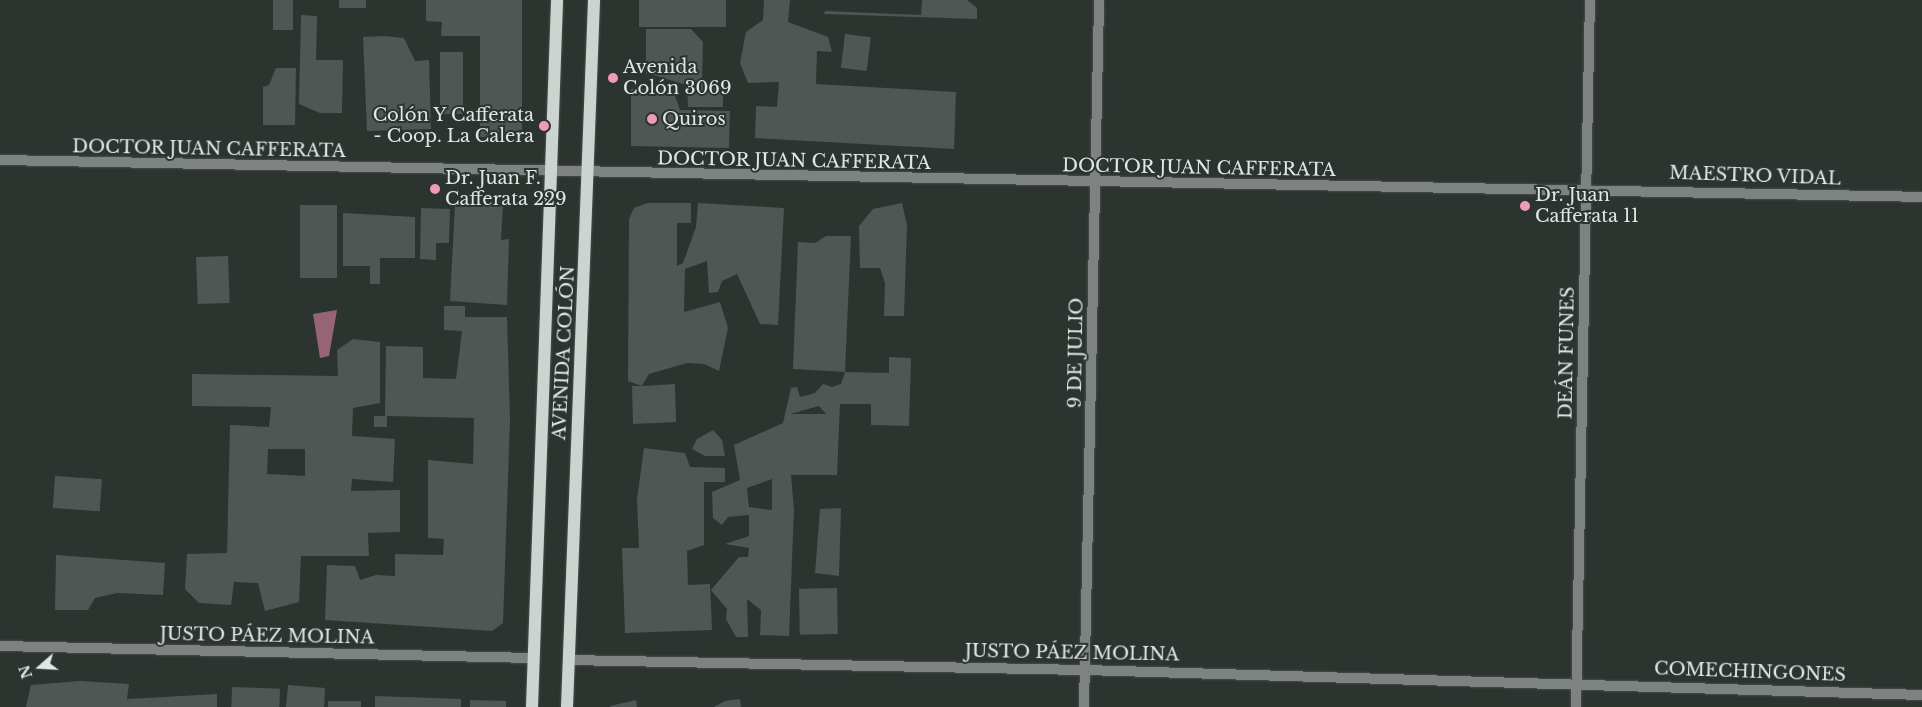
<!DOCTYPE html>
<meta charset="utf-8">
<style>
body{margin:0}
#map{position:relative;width:1922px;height:707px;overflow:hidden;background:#2c3430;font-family:"Libre Baskerville",serif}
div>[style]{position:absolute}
.water>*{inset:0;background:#976476}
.building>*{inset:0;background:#4e5753;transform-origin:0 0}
.roads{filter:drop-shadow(0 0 1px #49504d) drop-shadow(0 0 1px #49504d)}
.street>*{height:10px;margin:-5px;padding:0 5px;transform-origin:5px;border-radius:5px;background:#7e8381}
.primary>*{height:12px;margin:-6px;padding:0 6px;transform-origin:6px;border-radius:6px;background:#cbd4cf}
.dots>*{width:14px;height:14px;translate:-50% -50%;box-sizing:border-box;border:2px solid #2c3430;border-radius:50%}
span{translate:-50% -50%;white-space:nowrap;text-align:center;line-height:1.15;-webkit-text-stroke:4px #2c3430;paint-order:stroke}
.poi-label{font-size:18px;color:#e0e6e3}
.left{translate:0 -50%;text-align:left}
.right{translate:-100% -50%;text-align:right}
.street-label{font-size:18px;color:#e0e6e3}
.north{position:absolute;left:15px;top:642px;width:50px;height:50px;-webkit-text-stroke:4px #2c3430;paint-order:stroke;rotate:251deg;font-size:14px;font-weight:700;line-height:20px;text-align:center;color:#e0e6e3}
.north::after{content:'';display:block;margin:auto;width:18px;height:22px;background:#e0e6e3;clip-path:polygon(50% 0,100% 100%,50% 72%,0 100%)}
</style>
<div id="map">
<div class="water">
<div style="clip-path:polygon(337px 310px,329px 356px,320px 358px,313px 314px)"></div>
</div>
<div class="building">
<div style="left:273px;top:0;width:20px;height:30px"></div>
<div style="left:339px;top:0;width:27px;height:8px"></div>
<div style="clip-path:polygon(426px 0,522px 0,522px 138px,480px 137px,480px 36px,441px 36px,442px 22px,426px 21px)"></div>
<div style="left:639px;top:0;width:87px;height:27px"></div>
<div style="clip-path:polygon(764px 0,790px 0,788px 22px,828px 37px,832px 52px,817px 51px,816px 84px,956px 92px,954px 149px,755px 138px,756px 106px,777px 107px,779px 82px,748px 83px,740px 63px,746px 32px,763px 20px)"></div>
<div style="clip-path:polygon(922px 0,967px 0,977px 8px,977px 19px,824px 14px,825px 11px,921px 15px)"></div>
<div style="clip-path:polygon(301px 15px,317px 16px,316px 60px,343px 60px,342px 113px,320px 113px,299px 104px)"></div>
<div style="clip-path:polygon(646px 29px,691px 29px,703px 42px,702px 82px,723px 82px,723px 107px,688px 107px,687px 85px,646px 73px)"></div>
<div style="left:845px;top:34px;width:26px;height:34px;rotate:7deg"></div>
<div style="clip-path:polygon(384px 36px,404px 38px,415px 61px,429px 60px,431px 129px,367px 131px,363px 37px)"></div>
<div style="left:440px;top:52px;width:23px;height:62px"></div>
<div style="clip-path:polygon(276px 68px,296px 68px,295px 125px,263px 125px,263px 87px,269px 85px)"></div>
<div style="clip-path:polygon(631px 89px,673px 90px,680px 110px,730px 111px,729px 148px,631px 146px)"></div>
<div style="clip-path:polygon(455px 203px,503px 206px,501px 240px,509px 239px,507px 305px,450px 301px)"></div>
<div style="clip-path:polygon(648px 203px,691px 203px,691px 223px,677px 223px,677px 266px,683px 263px,696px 227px,698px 203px,784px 208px,778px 325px,760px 324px,737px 274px,722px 281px,718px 292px,709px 293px,707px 261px,685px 269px,684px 312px,720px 302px,728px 328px,719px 371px,704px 364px,687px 363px,649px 374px,642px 386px,675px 384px,676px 422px,633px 424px,632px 386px,642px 386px,628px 381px,629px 219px,634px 208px)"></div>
<div style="clip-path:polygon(902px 203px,907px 225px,904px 316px,884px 316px,885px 283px,880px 268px,860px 268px,859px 226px,873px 209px)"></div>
<div style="left:300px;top:205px;width:37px;height:73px"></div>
<div style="clip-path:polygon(421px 208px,450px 209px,449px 243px,436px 243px,436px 260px,420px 259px)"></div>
<div style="clip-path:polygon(343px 213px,415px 217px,415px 258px,380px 258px,380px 284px,370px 284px,370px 266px,343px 266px)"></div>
<div style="clip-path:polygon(826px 236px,851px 236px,845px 372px,793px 369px,798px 242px,815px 243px)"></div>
<div style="left:228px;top:256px;width:47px;height:32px;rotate:88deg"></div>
<div style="clip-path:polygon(444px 306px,465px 306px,465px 317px,507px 317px,510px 420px,503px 623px,492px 631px,325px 620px,327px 565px,355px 566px,360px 580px,376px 575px,395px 576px,395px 554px,443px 555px,444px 539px,428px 538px,428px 460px,473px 464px,474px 418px,387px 416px,387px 427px,374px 427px,374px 416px,385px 416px,386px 346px,423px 347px,423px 378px,456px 379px,462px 331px,444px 330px)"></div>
<div style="clip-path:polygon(evenodd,353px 339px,380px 342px,380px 403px,353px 408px,352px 436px,395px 439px,393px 482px,352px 479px,351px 491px,400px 490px,400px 532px,368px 533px,369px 556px,301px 556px,299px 602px,265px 611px,258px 583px,234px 582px,231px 605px,199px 603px,185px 589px,187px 554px,227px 553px,230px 425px,269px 427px,271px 407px,192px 406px,192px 374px,338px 376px,337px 350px,353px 339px,268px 449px,305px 449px,305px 476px,267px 474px,268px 449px)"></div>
<div style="clip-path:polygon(evenodd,889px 357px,911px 358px,909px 426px,871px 425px,871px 404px,840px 404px,837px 475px,791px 475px,794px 510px,789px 636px,760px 635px,761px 610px,747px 599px,748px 637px,736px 637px,726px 619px,727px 609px,711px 590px,739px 557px,748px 557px,749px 548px,725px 544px,749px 536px,749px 515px,728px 517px,722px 525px,713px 518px,712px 492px,740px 480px,734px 445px,783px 423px,791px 388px,797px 387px,800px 397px,815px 393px,823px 384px,832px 387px,841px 384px,845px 372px,889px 373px,889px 357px,819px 406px,826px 414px,790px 414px,819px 406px,889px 357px,772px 479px,772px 510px,749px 507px,747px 488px,772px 479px)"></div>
<div style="clip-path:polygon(713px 430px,722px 440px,725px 456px,705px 456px,692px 449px,697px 439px)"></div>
<div style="clip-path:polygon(644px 448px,685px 453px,690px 467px,725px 468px,725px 482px,704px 482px,704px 545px,687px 551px,688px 585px,710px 584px,712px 630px,625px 633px,622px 548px,639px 548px,637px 499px)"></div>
<div style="left:55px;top:476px;width:47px;height:32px;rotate:4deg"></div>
<div style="clip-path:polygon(841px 508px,839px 576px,815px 573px,820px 509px)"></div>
<div style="clip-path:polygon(56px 555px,165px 563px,163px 595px,117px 593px,95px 598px,88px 610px,55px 610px)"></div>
<div style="left:837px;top:588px;width:46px;height:38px;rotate:89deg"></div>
<div style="clip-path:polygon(80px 681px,129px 684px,127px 699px,217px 694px,217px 707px,26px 707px,31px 685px)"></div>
<div style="clip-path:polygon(288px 685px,325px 688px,324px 707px,286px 707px)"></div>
<div style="left:232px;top:687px;width:48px;height:20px;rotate:2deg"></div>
<div style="clip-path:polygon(375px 696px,461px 699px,461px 707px,375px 707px)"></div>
<div style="clip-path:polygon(740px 699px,741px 707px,714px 707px,725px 701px)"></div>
<div style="clip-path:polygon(470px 700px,506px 701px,506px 707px,470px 707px)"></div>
<div style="clip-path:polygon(636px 700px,637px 707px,610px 707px,610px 706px)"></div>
<div style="left:328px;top:701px;width:33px;height:6px"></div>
</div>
<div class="roads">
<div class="street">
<div style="left:0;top:160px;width:1922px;rotate:1.1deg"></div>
<div style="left:0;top:646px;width:534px;rotate:1.29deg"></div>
<div style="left:568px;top:660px;width:517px;rotate:1.11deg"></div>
<div style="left:1085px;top:670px;width:837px;rotate:1.71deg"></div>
<div style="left:1084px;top:707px;width:707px;rotate:-88.78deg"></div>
<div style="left:1576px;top:707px;width:707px;rotate:-88.87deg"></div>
</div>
<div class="primary">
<div style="left:532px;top:707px;width:707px;rotate:-87.97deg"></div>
<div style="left:567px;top:707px;width:708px;rotate:-87.81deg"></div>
</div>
</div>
<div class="dots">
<div style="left:613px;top:78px;background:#ef9ab8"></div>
<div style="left:652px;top:119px;background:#ef9ab8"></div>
<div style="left:544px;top:126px;background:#ef9ab8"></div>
<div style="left:435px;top:189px;background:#ef9ab8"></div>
<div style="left:1525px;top:206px;background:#ef9ab8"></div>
</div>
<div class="poi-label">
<span class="left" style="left:623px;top:78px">Avenida<br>Colón 3069</span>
<span class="right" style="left:534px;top:126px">Colón Y Cafferata<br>- Coop. La Calera</span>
<span class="left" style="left:662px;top:119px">Quiros</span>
<span class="left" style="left:445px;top:189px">Dr. Juan F.<br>Cafferata 229</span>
<span class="left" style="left:1535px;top:206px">Dr. Juan<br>Cafferata 11</span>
</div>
<div class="street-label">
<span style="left:209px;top:149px;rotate:1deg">DOCTOR JUAN CAFFERATA</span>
<span style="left:794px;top:161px;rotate:1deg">DOCTOR JUAN CAFFERATA</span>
<span style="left:1199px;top:168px;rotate:1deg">DOCTOR JUAN CAFFERATA</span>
<span style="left:1755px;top:176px;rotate:2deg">MAESTRO VIDAL</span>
<span style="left:564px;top:353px;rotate:-87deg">AVENIDA COLÓN</span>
<span style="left:1076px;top:353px;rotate:-89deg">9 DE JULIO</span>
<span style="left:1567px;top:353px;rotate:-89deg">DEÁN FUNES</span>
<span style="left:267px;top:636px;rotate:1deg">JUSTO PÁEZ MOLINA</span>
<span style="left:1072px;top:653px;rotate:1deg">JUSTO PÁEZ MOLINA</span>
<span style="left:1750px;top:672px;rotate:2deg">COMECHINGONES</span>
</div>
<div class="north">N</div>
</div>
